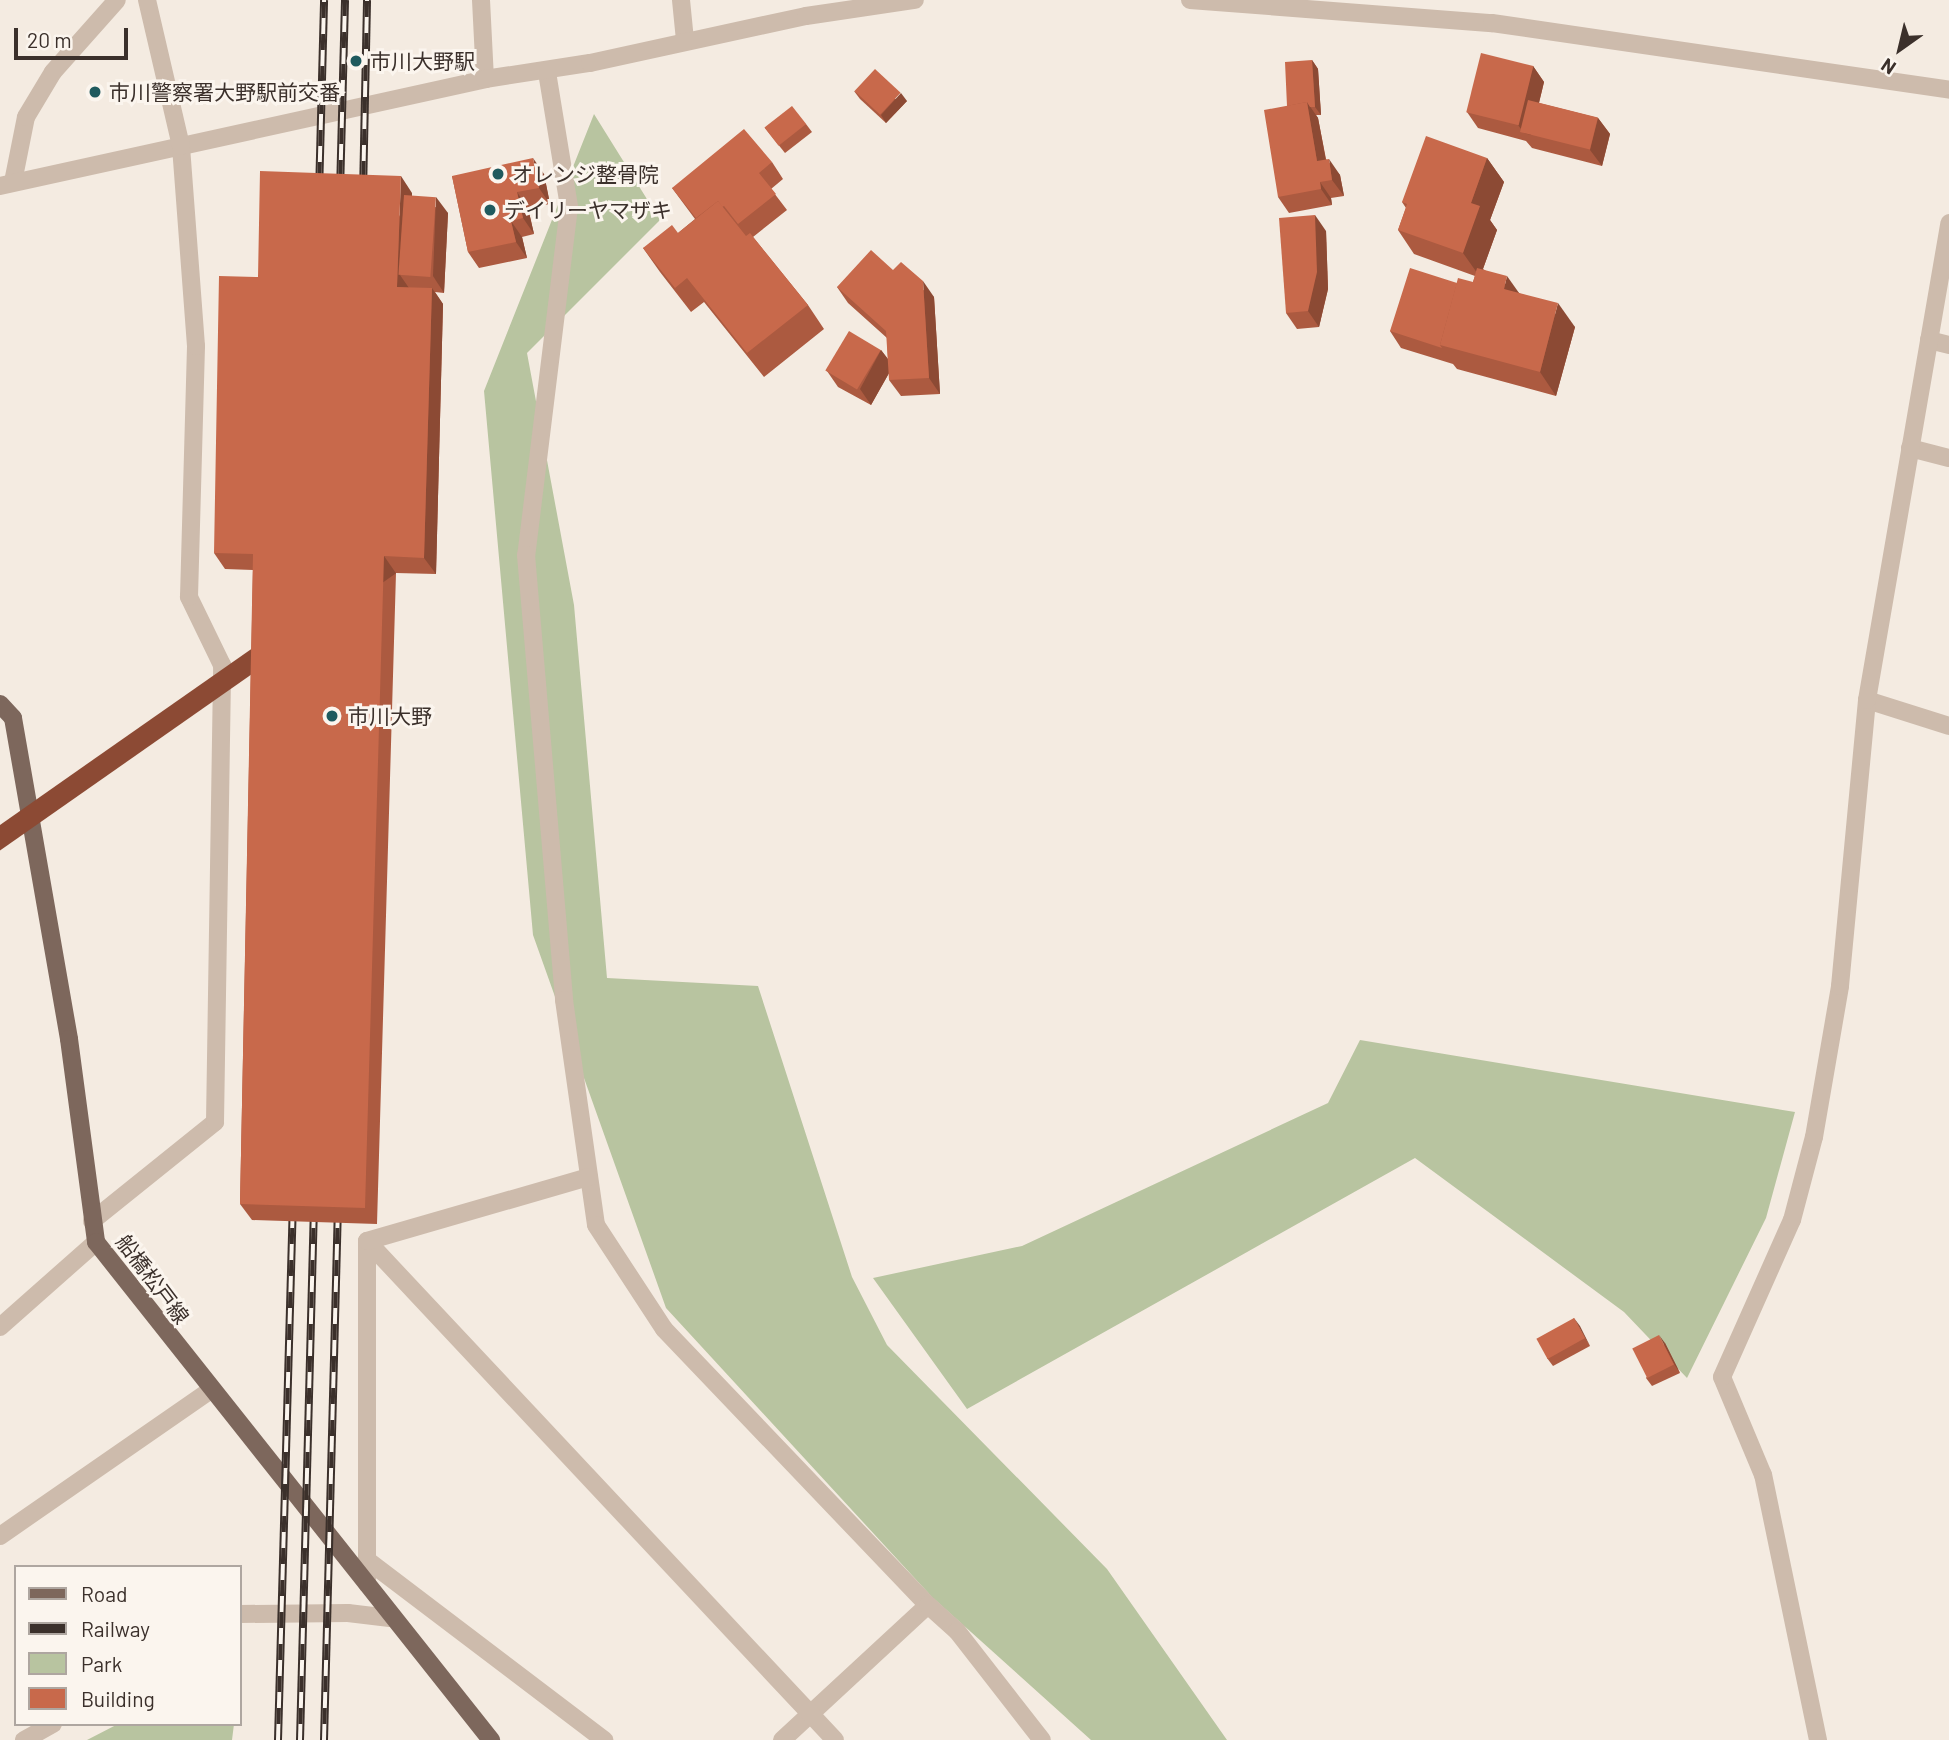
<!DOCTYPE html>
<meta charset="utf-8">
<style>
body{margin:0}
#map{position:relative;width:1949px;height:1740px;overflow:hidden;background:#f4ebe1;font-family:Barlow,"Noto Sans JP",sans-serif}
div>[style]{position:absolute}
.green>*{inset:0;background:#b8c4a0}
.minor>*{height:18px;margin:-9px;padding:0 9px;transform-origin:9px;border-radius:9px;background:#cdbbac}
.major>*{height:18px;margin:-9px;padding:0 9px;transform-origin:9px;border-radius:9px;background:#7d675c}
.rail>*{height:8px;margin-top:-4px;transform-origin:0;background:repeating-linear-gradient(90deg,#fbf5ee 0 16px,#3b302b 0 32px);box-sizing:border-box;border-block:2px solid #3b302b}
.wall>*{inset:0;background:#ac5a40}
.shaded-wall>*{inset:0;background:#8c4a34;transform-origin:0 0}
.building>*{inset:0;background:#c8694b;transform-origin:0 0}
.dots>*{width:19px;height:19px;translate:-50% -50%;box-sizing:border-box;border:4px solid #fbf5ee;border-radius:50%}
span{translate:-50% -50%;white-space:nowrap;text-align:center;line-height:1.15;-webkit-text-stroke:6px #fbf5ee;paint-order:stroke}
.poi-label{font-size:21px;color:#3b302b}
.left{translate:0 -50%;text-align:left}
.street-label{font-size:21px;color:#3b302b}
.legend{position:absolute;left:14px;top:1565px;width:228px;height:161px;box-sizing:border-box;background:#fbf5ee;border:2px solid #aea6a0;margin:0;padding:9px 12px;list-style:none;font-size:21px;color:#3b302b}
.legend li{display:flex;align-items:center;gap:14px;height:35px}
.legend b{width:35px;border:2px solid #aea6a0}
.north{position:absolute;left:1865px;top:14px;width:70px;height:70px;-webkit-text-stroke:5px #fbf5ee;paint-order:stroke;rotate:214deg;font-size:19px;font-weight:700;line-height:28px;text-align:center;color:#3b302b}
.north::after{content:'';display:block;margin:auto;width:24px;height:32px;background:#3b302b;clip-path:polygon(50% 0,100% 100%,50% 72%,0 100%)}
.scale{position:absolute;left:14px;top:28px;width:114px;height:32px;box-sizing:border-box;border:4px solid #3b302b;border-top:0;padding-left:9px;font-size:21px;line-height:24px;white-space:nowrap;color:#3b302b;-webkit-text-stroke:5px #fbf5ee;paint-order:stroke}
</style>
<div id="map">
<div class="green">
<div style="clip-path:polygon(594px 114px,660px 220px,527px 353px,574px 605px,607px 978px,758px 986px,852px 1277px,887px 1345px,1107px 1569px,1227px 1740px,1091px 1740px,932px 1597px,666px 1308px,533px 935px,484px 391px)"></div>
<div style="clip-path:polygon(1360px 1040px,1795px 1112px,1766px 1218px,1687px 1378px,1624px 1312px,1415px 1158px,967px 1409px,873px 1278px,1022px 1246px,1328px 1103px)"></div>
<div style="clip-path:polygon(118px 1724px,234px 1724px,232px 1740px,87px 1740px)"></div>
</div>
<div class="minor">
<div style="left:481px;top:0;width:79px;rotate:87.1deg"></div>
<div style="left:681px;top:0;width:40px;rotate:84.3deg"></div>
<div style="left:1190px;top:0;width:303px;rotate:4.4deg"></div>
<div style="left:1492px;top:23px;width:462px;rotate:8.3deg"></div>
<div style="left:547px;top:72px;width:137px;rotate:80.7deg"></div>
<div style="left:569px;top:207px;width:351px;rotate:97deg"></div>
<div style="left:526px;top:555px;width:447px;rotate:85.1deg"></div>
<div style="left:564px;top:1000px;width:227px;rotate:81.9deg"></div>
<div style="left:596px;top:1225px;width:124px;rotate:56.8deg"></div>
<div style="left:664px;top:1329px;width:382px;rotate:46.3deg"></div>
<div style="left:928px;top:1605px;width:199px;rotate:137.2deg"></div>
<div style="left:13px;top:182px;width:66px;rotate:-78.7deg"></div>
<div style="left:26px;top:117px;width:52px;rotate:-59deg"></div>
<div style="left:53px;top:72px;width:96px;rotate:-48.4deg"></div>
<div style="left:0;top:186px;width:497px;rotate:-12.4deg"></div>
<div style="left:485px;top:79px;width:106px;rotate:-8.7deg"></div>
<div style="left:590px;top:63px;width:221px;rotate:-12.3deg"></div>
<div style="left:806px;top:16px;width:110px;rotate:-8.4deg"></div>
<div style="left:1929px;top:340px;width:21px;rotate:14deg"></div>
<div style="left:1910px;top:448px;width:40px;rotate:14.4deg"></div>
<div style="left:1867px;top:700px;width:86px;rotate:17.6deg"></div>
<div style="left:92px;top:1221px;width:158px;rotate:-38.8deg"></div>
<div style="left:215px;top:1122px;width:457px;rotate:-89.1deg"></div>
<div style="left:222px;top:665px;width:76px;rotate:-115.9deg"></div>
<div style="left:189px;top:597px;width:251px;rotate:-88.4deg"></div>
<div style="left:196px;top:346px;width:201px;rotate:-94.3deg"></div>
<div style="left:181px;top:146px;width:150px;rotate:-103.1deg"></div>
<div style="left:367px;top:1241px;width:684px;rotate:46.84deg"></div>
<div style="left:0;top:1327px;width:128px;rotate:-41.5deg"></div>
<div style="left:0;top:1536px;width:257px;rotate:-34.7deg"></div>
<div style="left:367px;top:1560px;width:298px;rotate:37.2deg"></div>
<div style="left:367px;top:1584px;width:343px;rotate:-90deg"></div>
<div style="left:367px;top:1241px;width:231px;rotate:-16.1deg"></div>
<div style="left:928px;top:1605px;width:39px;rotate:42deg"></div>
<div style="left:957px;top:1631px;width:138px;rotate:52.1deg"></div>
<div style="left:240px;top:1614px;width:108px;rotate:-0.5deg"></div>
<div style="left:348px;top:1613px;width:42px;rotate:6.8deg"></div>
<div style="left:24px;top:1740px;width:33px;rotate:-29deg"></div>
<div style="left:1818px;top:1740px;width:271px;rotate:-101.7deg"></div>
<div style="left:1763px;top:1475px;width:106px;rotate:-112.7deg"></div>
<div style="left:1722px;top:1377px;width:172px;rotate:-66deg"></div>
<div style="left:1792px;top:1220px;width:86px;rotate:-75.2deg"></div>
<div style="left:1814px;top:1137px;width:153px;rotate:-80.2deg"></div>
<div style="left:1840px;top:986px;width:287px;rotate:-84.6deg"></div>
<div style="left:1867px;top:700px;width:484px;rotate:-80.2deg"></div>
</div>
<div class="major">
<div style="left:0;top:704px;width:19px;rotate:47deg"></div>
<div style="left:13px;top:718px;width:326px;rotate:80.1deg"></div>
<div style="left:69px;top:1039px;width:205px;rotate:82.4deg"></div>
<div style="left:96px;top:1242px;width:636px;rotate:51.58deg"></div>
</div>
<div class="rail">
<div style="left:340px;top:192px;width:192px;rotate:-88.5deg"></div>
<div style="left:363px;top:193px;width:193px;rotate:-88.8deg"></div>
<div style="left:319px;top:194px;width:194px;rotate:-88.5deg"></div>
<div style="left:278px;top:1740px;width:539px;rotate:-88.41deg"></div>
<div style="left:300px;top:1740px;width:536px;rotate:-88.5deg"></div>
<div style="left:324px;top:1740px;width:535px;rotate:-88.5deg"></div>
</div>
<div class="wall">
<div style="clip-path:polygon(1312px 60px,1318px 69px,1321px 115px,1316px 115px,1318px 118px,1326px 159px,1340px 175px,1344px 196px,1331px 198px,1332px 205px,1289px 213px,1278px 197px,1287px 106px)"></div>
<div style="clip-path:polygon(1533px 66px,1544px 82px,1539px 103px,1598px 118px,1610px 134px,1602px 166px,1532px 148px,1526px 141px,1478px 128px,1467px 112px)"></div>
<div style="clip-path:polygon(854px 91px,907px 101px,886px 123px,860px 99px)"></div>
<div style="clip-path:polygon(806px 124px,812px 132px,785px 153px,765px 128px)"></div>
<div style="clip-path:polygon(1487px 158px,1504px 182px,1490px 220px,1497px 230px,1483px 269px,1519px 293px,1575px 327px,1556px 396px,1457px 369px,1453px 364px,1401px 348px,1390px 331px,1457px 283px,1473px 282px,1475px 276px,1414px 254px,1398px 230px,1406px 208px,1402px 202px)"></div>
<div style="clip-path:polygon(772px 162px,783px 179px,771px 189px,787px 210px,753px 237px,808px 305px,824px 329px,764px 377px,704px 302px,691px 312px,660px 272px,643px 248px,678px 233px,695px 219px,672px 188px)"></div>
<div style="clip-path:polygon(544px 174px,550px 204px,528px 208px,534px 234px,522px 237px,527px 258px,479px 268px,468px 252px,452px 176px)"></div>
<div style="clip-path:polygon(412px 193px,412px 196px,448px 213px,444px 293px,435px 292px,443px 304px,436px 574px,396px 573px,377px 1224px,252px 1220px,240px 1204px,253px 570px,225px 569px,214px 553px)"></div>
<div style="clip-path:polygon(1326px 231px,1328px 289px,1319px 327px,1297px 329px,1286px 313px)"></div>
<div style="clip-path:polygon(893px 270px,934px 297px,940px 394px,901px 396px,889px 380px,889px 373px,871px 405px,838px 387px,827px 371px,881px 350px,888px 359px,887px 338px,848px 303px,837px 287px)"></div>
<div style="clip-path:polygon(1574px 1318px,1590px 1346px,1553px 1366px,1547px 1358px)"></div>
<div style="clip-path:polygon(1665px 1343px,1680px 1373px,1652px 1386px,1646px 1378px)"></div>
</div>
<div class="shaded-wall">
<div style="clip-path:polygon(1312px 60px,1318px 69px,1321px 115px,1315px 107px)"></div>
<div style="clip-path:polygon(1533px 66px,1544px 82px,1531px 135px,1524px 133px,1518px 125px)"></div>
<div style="clip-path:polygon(901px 93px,907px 101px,886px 123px,881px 115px)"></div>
<div style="clip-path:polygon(1307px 102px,1318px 118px,1329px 177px,1317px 161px)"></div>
<div style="clip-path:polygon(1598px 118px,1610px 134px,1602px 166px,1590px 150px)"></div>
<div style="clip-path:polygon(533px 158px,544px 174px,550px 204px,539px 188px)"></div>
<div style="clip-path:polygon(1487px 158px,1504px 182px,1490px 220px,1497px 230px,1480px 277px,1463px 253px,1471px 203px)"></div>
<div style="clip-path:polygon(1329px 159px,1340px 175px,1344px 196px,1332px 180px)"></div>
<div style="clip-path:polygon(401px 176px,412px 193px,410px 275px,400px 275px,409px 288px,397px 287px)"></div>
<div style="clip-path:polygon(1320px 182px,1331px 198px,1332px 205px,1321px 189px)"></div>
<div style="clip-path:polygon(517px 192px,528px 208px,534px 234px,523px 218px)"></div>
<div style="clip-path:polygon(436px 197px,448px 213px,444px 293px,433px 276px)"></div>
<div style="clip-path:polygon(1315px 215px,1326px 231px,1328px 289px,1319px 327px,1308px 311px)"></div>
<div style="clip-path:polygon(511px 221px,522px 237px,527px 258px,516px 242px)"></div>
<div style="clip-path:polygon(1507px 276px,1524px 300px,1504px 289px)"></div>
<div style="clip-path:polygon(923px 281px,934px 297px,940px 394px,929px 378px)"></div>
<div style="clip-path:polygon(432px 288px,443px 304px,436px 574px,424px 558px)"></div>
<div style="clip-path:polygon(1558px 303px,1575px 327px,1556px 396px,1540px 372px)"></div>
<div style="clip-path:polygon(881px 350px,893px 366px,871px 405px,860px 389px)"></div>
<div style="left:384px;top:556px;width:21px;height:652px;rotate:55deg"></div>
<div style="clip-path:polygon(1574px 1318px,1580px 1326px,1590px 1346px,1585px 1338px)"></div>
<div style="clip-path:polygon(1659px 1335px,1665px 1343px,1680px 1373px,1674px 1364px)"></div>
</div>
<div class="building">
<div style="left:1481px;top:53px;width:54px;height:61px;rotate:14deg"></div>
<div style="clip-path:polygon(1312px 60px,1315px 107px,1310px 107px,1307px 102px,1287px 106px,1285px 62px)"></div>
<div style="left:875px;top:69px;width:35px;height:30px;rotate:43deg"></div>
<div style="left:1528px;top:100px;width:72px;height:33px;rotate:14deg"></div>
<div style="clip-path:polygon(1307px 102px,1317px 161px,1329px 159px,1332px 180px,1320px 182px,1321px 189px,1278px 197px,1264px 110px)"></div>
<div style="left:792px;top:106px;width:23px;height:35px;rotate:52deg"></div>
<div style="clip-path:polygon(744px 129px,772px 162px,759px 173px,776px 194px,738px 224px,724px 206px,722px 207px,718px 201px,696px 218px,672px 188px)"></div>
<div style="clip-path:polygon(1426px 136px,1487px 158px,1471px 203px,1480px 206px,1463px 253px,1398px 230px,1407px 204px,1402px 202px)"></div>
<div style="clip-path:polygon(533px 158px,539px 188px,517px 192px,523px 218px,511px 221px,516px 242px,468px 252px,452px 176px)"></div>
<div style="clip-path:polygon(260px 171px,401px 176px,397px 287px,432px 288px,424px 558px,384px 556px,365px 1208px,240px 1204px,253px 554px,214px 553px,219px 276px,258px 277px)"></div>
<div style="left:404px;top:195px;width:32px;height:80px;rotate:4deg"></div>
<div style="clip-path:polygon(718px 201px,746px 236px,750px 233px,808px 305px,747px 353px,687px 278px,675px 288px,643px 248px,672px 225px,678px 233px)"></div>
<div style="clip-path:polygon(1315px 215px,1317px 272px,1308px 311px,1286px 313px,1279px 218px)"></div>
<div style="clip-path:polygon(871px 250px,893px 270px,901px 262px,923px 281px,929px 378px,889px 380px,886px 331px,837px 287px)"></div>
<div style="clip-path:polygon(1410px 268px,1457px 283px,1440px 345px,1442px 348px,1390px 331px)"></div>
<div style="clip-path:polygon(1477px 268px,1507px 276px,1504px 289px,1558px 303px,1540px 372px,1440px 345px,1458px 278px,1473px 282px)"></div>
<div style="left:849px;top:331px;width:37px;height:46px;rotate:31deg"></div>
<div style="left:1574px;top:1318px;width:23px;height:43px;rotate:61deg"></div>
<div style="left:1659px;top:1335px;width:33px;height:30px;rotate:63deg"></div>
</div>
<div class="dots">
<div style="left:356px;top:61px;background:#1f5a5e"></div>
<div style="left:95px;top:92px;background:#1f5a5e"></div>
<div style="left:498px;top:174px;background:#1f5a5e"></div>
<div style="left:490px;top:210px;background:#1f5a5e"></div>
<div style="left:332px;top:716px;background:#1f5a5e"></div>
</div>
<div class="poi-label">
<span class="left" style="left:370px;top:61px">市川大野駅</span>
<span class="left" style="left:109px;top:92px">市川警察署大野駅前交番</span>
<span class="left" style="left:512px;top:174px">オレンジ整骨院</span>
<span class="left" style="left:504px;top:210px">デイリーヤマザキ</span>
<span class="left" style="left:348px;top:716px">市川大野</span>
</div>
<div class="street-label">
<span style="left:153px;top:1279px;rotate:53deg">船橋松戸線</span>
</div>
<ul class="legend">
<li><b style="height:9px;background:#7d675c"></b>Road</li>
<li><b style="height:9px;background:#3b302b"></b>Railway</li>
<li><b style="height:19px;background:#b8c4a0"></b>Park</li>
<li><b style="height:19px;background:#c8694b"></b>Building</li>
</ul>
<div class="north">N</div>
<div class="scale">20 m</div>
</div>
